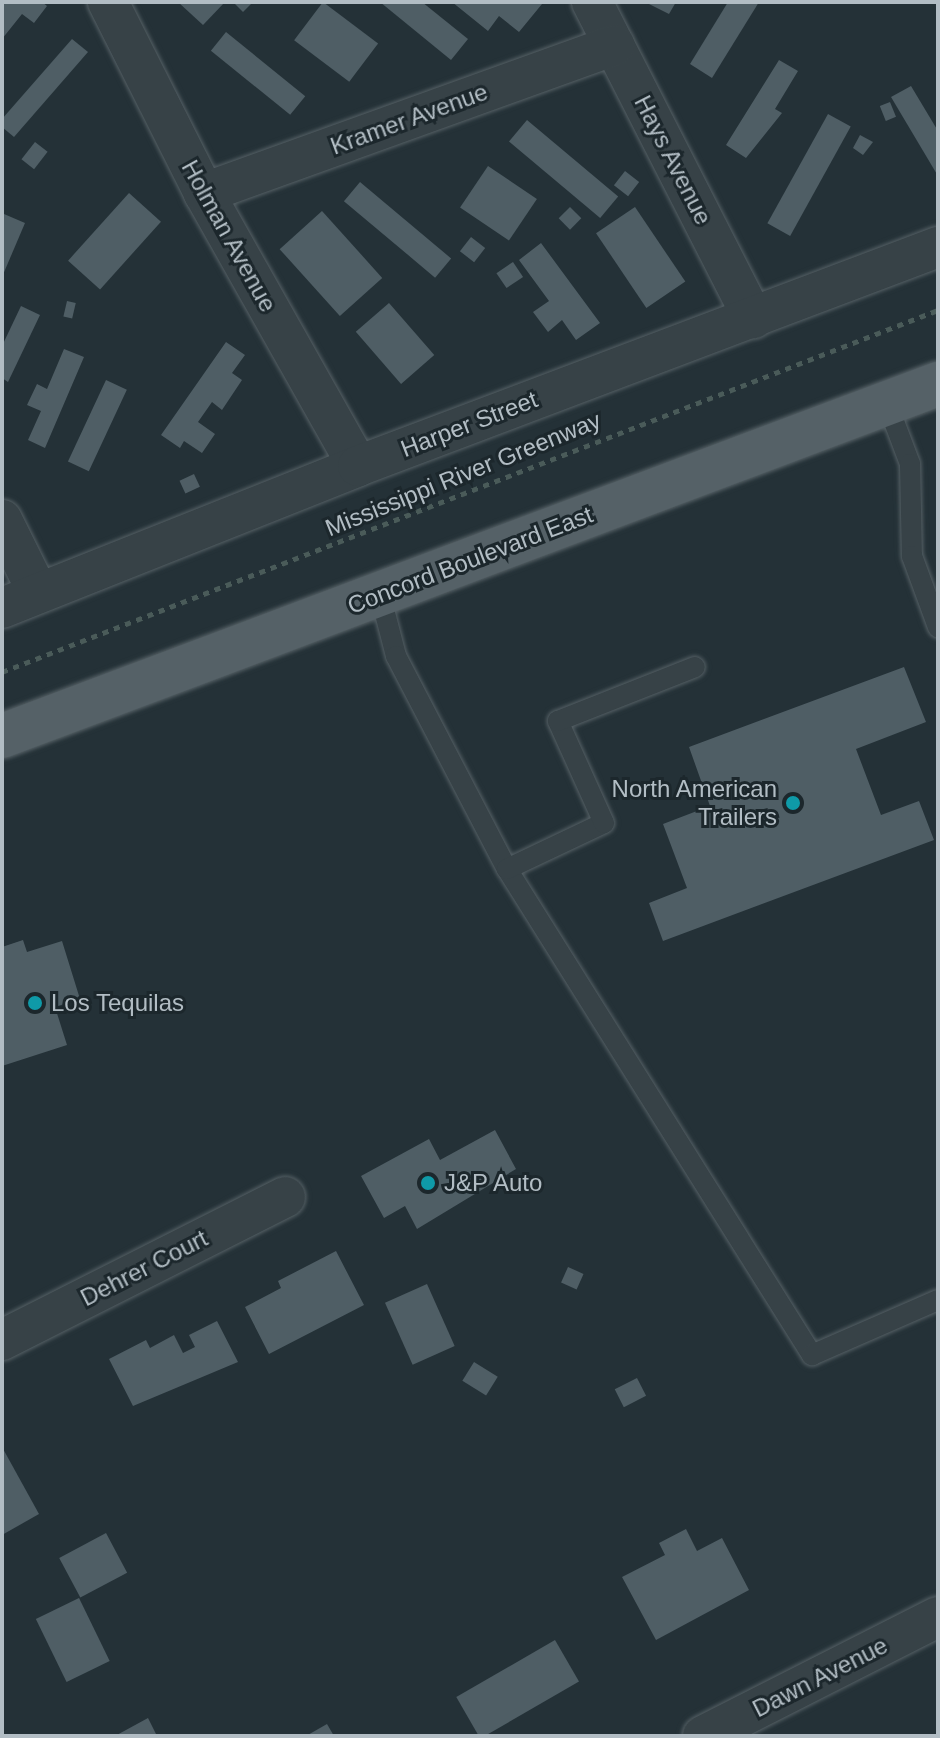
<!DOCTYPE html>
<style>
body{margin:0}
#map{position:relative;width:940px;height:1738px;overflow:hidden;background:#243137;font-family:Arial,sans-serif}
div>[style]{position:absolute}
.building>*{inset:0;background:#4f5e65;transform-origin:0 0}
.path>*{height:5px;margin-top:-2.5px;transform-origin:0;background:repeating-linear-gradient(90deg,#4a5b59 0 6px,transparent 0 12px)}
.roads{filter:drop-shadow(0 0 2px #556065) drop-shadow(0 0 2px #556065)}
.service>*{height:20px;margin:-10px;padding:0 10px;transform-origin:10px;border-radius:10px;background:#374247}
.minor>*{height:40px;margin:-20px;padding:0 20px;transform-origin:20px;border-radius:20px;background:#374247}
.primary>*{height:44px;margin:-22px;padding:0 22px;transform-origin:22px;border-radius:22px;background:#556167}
.dots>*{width:22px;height:22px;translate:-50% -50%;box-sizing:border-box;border:4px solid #1c272c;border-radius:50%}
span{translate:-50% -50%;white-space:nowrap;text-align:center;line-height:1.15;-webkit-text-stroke:6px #1c272c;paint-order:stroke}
.street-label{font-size:24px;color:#b2bdc4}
.poi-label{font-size:24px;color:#b2bdc4}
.right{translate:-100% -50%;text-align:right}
.left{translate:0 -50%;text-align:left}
.frame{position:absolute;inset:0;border:4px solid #b2bdc4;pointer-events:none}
</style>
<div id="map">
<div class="building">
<div style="clip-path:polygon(2px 2px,42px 2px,47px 6px,34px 23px,22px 14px,2px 39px)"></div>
<div style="clip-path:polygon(178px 2px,225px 2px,203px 25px)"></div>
<div style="clip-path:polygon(233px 2px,253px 2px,243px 12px)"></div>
<div style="left:323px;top:2px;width:69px;height:48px;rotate:37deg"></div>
<div style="clip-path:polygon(380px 2px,422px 2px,468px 39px,451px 60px)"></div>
<div style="clip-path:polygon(452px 2px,540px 2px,542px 4px,519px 32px,499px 16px,488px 31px)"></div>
<div style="clip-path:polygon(645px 2px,676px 2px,669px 14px)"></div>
<div style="clip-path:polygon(728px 2px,759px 2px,712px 78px,690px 64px)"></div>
<div style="left:226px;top:32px;width:102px;height:24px;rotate:39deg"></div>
<div style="clip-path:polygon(72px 39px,88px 52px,14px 137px,2px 127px,2px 119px)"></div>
<div style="clip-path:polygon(779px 60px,798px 71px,775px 109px,782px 113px,746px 158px,726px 145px)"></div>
<div style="clip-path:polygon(911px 86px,938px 131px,938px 176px,891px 97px)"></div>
<div style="left:890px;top:102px;width:16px;height:11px;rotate:68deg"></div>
<div style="left:828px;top:114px;width:26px;height:125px;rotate:29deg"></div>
<div style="left:527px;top:120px;width:119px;height:28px;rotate:40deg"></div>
<div style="clip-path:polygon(860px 135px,873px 142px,863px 155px,853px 148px)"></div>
<div style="left:35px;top:142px;width:16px;height:22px;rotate:38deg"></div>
<div style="left:488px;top:166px;width:59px;height:50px;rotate:34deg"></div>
<div style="left:625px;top:171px;width:18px;height:18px;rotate:38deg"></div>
<div style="left:360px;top:182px;width:119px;height:25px;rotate:40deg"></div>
<div style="left:129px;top:193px;width:43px;height:91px;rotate:42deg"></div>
<div style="left:570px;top:207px;width:16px;height:16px;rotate:45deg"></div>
<div style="left:635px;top:207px;width:90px;height:47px;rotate:56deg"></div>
<div style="left:322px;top:211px;width:90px;height:57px;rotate:48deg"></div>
<div style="clip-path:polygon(4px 214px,25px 223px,2px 277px,2px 219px)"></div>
<div style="left:471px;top:237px;width:18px;height:18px;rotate:38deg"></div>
<div style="clip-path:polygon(541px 243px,600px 323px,576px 340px,562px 320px,548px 332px,533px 312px,549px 301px,519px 260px)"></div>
<div style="left:513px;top:262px;width:18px;height:20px;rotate:56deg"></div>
<div style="left:67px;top:301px;width:9px;height:16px;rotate:13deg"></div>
<div style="left:389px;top:303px;width:69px;height:44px;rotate:49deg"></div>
<div style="clip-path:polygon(21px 306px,40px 315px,8px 382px,2px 378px,2px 346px)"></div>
<div style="clip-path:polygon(226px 342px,245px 355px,232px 373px,242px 380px,222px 410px,212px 402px,198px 422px,215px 434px,202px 453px,184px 441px,180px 448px,161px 435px)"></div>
<div style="clip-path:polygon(64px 349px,84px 357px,45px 448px,28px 440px,41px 411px,27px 405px,37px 384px,47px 389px)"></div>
<div style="left:106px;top:380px;width:23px;height:90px;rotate:25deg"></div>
<div style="left:194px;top:474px;width:14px;height:16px;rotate:65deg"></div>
<div style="clip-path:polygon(904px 667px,926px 722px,856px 749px,881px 815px,919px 801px,934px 840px,663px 941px,649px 903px,687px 888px,663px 824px,710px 806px,689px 747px)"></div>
<div style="clip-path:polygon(23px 940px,27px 952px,62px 941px,80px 999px,55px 1007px,67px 1045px,2px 1066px,2px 947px)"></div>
<div style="clip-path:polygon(495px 1130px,516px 1169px,417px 1229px,405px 1206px,384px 1218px,361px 1176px,429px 1139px,440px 1160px)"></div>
<div style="clip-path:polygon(336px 1251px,364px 1305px,269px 1354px,245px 1307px,281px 1288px,278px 1281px)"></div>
<div style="left:568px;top:1267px;width:17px;height:17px;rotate:24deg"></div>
<div style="left:427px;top:1284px;width:68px;height:46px;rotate:66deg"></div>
<div style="clip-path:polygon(217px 1321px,238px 1362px,133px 1406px,109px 1359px,146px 1340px,150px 1348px,174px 1335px,183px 1353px,195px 1347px,189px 1335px)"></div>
<div style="left:474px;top:1362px;width:28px;height:22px;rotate:32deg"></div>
<div style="left:637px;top:1378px;width:20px;height:25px;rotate:63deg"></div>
<div style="clip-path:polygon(2px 1447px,39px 1514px,2px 1535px)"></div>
<div style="clip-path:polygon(686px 1529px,697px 1551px,722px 1538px,749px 1590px,656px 1640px,622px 1577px,665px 1555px,659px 1543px)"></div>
<div style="left:106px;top:1533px;width:45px;height:53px;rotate:62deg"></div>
<div style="left:79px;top:1598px;width:70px;height:48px;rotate:64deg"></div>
<div style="left:555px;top:1640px;width:48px;height:114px;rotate:60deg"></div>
<div style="clip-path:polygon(148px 1718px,157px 1736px,115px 1736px)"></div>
<div style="clip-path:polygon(327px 1724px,334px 1736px,306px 1736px)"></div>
</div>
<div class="path">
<div style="left:2px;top:672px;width:1004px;rotate:-21.14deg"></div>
</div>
<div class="roads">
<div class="service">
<div style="left:887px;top:403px;width:65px;rotate:69.3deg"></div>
<div style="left:910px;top:464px;width:92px;rotate:88.8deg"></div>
<div style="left:912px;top:556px;width:76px;rotate:69.9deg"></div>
<div style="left:380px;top:594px;width:64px;rotate:75.5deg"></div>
<div style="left:396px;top:656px;width:240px;rotate:62.5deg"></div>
<div style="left:507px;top:869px;width:574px;rotate:57.89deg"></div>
<div style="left:812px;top:1355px;width:137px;rotate:-23.6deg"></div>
<div style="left:507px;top:869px;width:107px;rotate:-25.4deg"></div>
<div style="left:604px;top:823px;width:112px;rotate:-114.3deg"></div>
<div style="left:558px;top:721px;width:147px;rotate:-21.5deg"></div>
</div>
<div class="minor">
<div style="left:108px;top:2px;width:214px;rotate:63.3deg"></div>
<div style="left:204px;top:193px;width:313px;rotate:60.6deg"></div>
<div style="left:592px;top:2px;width:355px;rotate:63deg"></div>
<div style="left:204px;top:193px;width:436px;rotate:-19.8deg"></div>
<div style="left:2px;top:520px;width:81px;rotate:63.7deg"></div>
<div style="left:2px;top:608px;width:383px;rotate:-21.7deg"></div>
<div style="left:358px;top:466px;width:620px;rotate:-20.69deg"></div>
<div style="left:2px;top:1340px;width:317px;rotate:-26.8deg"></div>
<div style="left:703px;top:1736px;width:263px;rotate:-26.9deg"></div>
</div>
<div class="primary">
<div style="left:2px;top:736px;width:1000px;rotate:-20.61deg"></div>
</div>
</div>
<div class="dots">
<div style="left:793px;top:803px;background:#0f9aa8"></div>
<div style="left:35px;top:1003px;background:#0f9aa8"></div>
<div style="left:428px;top:1183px;background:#0f9aa8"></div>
</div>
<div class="street-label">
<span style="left:409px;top:119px;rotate:-20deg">Kramer Avenue</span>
<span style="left:673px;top:160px;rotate:63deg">Hays Avenue</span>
<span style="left:229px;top:236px;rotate:61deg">Holman Avenue</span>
<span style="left:469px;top:424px;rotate:-21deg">Harper Street</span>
<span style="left:463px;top:474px;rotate:-22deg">Mississippi River Greenway</span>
<span style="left:470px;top:560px;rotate:-21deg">Concord Boulevard East</span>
<span style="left:144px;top:1268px;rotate:-27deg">Dehrer Court</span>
<span style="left:820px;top:1677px;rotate:-27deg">Dawn Avenue</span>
</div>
<div class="poi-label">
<span class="right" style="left:777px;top:803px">North American<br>Trailers</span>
<span class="left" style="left:51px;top:1003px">Los Tequilas</span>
<span class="left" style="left:444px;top:1183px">J&amp;P Auto</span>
</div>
<div class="frame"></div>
</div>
